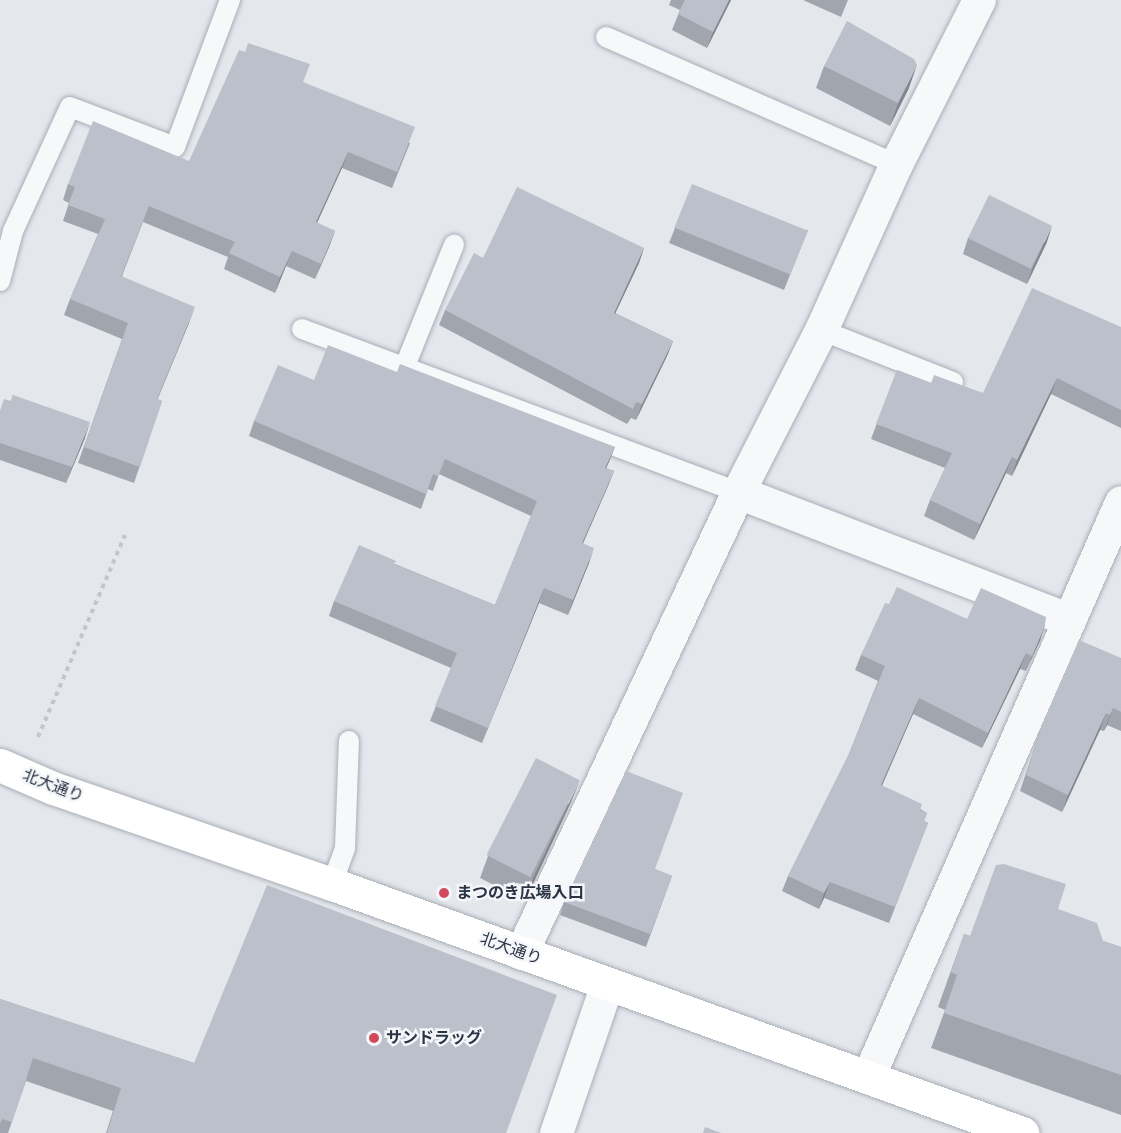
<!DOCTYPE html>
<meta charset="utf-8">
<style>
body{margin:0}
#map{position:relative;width:1121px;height:1133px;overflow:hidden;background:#e4e7ec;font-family:Helvetica,"Noto Sans JP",sans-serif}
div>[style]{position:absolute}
.path>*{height:4px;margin-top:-2px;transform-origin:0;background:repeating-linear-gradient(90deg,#c2c5cb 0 4.5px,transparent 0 9px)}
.roads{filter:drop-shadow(0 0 2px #a9aeb7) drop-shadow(0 0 2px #a9aeb7)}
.lane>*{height:20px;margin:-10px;padding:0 10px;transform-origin:10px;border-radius:10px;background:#f7f8fa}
.street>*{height:33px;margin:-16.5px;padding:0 16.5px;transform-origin:16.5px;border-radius:16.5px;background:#f7f8fa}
.secondary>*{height:33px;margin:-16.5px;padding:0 16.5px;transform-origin:16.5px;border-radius:16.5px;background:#fff}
.wall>*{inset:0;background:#a1a5ae}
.shaded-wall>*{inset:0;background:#83868d}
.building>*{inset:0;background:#bbc0ca;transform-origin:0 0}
.dots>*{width:16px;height:16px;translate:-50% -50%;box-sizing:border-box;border:3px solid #f4f6f9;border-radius:50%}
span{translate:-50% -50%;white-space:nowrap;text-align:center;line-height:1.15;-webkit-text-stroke:5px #f4f6f9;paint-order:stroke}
.street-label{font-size:16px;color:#2b3445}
.poi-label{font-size:16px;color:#2b3445;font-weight:700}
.left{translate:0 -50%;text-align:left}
</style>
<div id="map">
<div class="path">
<div style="left:38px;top:737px;width:220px;rotate:-66.7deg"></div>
</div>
<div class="roads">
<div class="lane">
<div style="left:606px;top:37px;width:317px;rotate:23.7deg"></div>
<div style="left:0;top:281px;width:52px;rotate:-75.4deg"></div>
<div style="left:13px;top:231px;width:136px;rotate:-65.3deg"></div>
<div style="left:70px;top:107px;width:112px;rotate:20.9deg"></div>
<div style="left:175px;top:147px;width:157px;rotate:-69.5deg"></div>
<div style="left:302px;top:329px;width:465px;rotate:20.5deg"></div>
<div style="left:821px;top:330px;width:142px;rotate:21.5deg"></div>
<div style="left:405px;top:366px;width:131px;rotate:-68deg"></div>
<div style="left:332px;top:884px;width:38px;rotate:-70deg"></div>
<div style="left:345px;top:848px;width:107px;rotate:-87.9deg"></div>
</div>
<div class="street">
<div style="left:738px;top:492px;width:355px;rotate:21.1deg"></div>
<div style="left:521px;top:953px;width:510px;rotate:-64.79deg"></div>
<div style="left:738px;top:492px;width:182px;rotate:-62.9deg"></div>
<div style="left:821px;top:330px;width:182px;rotate:-65.7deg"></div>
<div style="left:896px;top:164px;width:184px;rotate:-63.2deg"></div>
<div style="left:868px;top:1077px;width:628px;rotate:-66.25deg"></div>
<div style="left:556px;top:1133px;width:157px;rotate:-71.1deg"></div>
</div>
<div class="secondary">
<div style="left:0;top:765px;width:58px;rotate:23.5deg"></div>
<div style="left:53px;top:788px;width:295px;rotate:19deg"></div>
<div style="left:332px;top:884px;width:734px;rotate:19.84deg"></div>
</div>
</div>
<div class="wall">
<div style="clip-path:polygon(671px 0,731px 0,707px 48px,672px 30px,680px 10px,669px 5px)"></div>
<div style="clip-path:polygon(803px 0,848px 0,841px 17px)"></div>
<div style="clip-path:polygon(824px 66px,909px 88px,890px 126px,816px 88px)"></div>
<div style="clip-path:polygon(303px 82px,410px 143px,392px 188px,342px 168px,317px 223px,335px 231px,329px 247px,315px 279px,286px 266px,275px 293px,224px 269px,228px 257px,143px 222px,122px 276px,189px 323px,157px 399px,162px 401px,134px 483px,78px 463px,122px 339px,64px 315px,70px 299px,98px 234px,63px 221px,69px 203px,63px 200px,68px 184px,189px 161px)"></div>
<div style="clip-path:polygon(675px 228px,808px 230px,784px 290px,669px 243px)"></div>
<div style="clip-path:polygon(968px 238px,1047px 242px,1027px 284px,963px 254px)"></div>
<div style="clip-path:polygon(644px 248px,639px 263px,615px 313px,673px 341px,667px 356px,636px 420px,631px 418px,627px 424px,439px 325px,445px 310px,483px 258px)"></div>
<div style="clip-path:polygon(1121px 327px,1121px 428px,1051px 394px,1012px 476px,1006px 473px,974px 540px,924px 516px,930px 500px,945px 468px,871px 439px,897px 370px,931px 383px,983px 393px)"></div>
<div style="clip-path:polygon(397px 372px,615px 447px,606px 468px,614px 471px,608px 486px,583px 544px,589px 563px,568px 615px,539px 603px,482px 743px,430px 721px,451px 668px,329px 616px,334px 601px,395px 564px,495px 605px,531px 516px,439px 474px,433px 491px,428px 489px,421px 509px,249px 436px,254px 421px,314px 380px)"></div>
<div style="clip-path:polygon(13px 395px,85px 438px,66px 483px,0 460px,0 411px,11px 401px)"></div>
<div style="clip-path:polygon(889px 604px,967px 619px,1045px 625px,1026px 671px,1020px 669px,982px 748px,913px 714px,882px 786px,927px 813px,924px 821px,928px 823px,889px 923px,824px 898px,819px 909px,782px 891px,788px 876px,848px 756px,878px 681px,855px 670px,861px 655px)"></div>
<div style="clip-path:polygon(1121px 658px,1121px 731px,1107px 725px,1104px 731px,1100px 730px,1062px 812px,1020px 791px,1042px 725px)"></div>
<div style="clip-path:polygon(571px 802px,525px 901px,480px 878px,488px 856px)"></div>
<div style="clip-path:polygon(655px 869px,672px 876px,646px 947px,560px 915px,564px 902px)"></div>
<div style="clip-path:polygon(1058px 909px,1103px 941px,1121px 947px,1121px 1115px,931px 1048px,945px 1010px,938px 1007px,964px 934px,970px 936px)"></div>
<div style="clip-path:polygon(0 999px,194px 1063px,506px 1133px,106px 1133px,113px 1111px,26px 1081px,8px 1133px,0 1133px)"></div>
</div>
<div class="shaded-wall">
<div style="clip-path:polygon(729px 0,731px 0,707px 48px,713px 32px)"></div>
<div style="clip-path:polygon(917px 65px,909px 88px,890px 126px,898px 103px)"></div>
<div style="clip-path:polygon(348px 152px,342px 168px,310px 238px,316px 222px)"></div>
<div style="clip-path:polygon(1052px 226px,1047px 242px,1027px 284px,1032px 269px)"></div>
<div style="clip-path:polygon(335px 231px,329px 247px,315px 279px,321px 264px)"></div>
<div style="clip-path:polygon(644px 248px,639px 263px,608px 329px,614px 313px)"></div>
<div style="clip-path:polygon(292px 251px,286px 266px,275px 293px,280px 277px)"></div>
<div style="clip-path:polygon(195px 307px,189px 323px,151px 415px,157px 399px)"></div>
<div style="clip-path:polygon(673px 341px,667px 356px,636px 420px,642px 404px)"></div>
<div style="clip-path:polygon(1057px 378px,1051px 394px,1012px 476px,1017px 460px)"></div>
<div style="clip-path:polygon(90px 422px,85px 438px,66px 483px,72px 467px)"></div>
<div style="clip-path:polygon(615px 447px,609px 462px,599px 483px,605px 468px)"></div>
<div style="clip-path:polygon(1012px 457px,1006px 473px,974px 540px,980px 524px)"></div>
<div style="clip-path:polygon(614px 471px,608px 486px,576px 558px,582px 543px)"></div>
<div style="clip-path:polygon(594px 548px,589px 563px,568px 615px,573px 600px)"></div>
<div style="clip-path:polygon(544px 588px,539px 603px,482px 743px)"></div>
<div style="clip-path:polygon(1045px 625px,1040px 641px,1026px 671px,1032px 656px)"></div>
<div style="clip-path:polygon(1026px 653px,1020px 669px,982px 748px,988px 733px)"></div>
<div style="clip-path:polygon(919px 698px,913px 714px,875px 801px,881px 785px)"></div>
<div style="clip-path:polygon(1113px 708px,1107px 725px,1104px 731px,1110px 715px)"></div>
<div style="clip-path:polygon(1106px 713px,1100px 730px,1062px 812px,1068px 795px)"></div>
<div style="clip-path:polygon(580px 780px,571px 802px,525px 901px,533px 878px)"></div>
<div style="clip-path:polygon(830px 882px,824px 898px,819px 909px,824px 893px)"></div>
</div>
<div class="building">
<div style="clip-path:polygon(685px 0,729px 0,713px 32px,678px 14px)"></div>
<div style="clip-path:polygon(847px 21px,914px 59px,917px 65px,898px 103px,824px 66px)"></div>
<div style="clip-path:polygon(248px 43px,310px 64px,303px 82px,415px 127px,397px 172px,348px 152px,316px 222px,335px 231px,321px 264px,292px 251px,280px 277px,229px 253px,235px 242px,149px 206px,121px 276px,195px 307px,157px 399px,162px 401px,140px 467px,84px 447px,128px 323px,70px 299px,105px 219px,68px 205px,75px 187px,68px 184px,93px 121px,189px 161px,239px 50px,245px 52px)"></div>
<div style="left:692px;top:184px;width:125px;height:47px;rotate:22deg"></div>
<div style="clip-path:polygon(517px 187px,644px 248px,614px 313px,673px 341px,642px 404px,636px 402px,633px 409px,445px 310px,474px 253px,483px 258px)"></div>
<div style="left:989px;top:195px;width:70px;height:48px;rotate:26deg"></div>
<div style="clip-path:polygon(1032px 288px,1121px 327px,1121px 410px,1057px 378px,1017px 460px,1012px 457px,980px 524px,930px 500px,952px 453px,876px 424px,897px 370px,931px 383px,934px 375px,983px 393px)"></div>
<div style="clip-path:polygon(328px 345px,397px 372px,400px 364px,615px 447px,605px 468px,614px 471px,582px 543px,594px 548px,573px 600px,544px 588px,488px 728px,435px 706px,457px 653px,334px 601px,359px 545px,396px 561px,394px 564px,495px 605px,537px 501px,445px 459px,438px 476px,433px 474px,426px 494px,254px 421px,278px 365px,314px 380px)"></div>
<div style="clip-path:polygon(13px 395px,90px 422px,72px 467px,0 443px,0 411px,4px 399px,11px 401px)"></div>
<div style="clip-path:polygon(897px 587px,967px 619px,981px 588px,1046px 617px,1045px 625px,1032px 656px,1026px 653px,988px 733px,919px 698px,881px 785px,922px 804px,920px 810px,927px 813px,924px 821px,928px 823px,895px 907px,830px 882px,824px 893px,788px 876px,848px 756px,885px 666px,861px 655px,885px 603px,889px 604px)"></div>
<div style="clip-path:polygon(1079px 640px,1121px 658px,1121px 712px,1113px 708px,1110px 715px,1106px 713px,1068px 795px,1026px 775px,1042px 725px)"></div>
<div style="left:536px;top:758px;width:49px;height:109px;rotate:27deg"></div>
<div style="clip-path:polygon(626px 771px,683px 793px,655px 869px,672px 876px,650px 934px,564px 902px)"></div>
<div style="clip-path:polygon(1004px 864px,1066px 884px,1058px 909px,1097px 923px,1103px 941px,1121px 947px,1121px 1075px,944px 1013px,957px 975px,951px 972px,964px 934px,970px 936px,996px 865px)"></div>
<div style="clip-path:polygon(267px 885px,557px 995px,506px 1133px,107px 1133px,121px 1088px,33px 1058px,12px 1122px,2px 1119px,0 1124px,0 999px,194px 1063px)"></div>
<div style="clip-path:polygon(705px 1127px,721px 1133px,703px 1133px)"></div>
</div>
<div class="dots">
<div style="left:444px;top:893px;background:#d1495b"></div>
<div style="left:374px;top:1038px;background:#d1495b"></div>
</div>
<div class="street-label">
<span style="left:53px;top:786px;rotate:21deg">北大通り</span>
<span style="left:511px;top:949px;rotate:20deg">北大通り</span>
</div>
<div class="poi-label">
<span class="left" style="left:456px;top:893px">まつのき広場入口</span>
<span class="left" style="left:386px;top:1038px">サンドラッグ</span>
</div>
</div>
